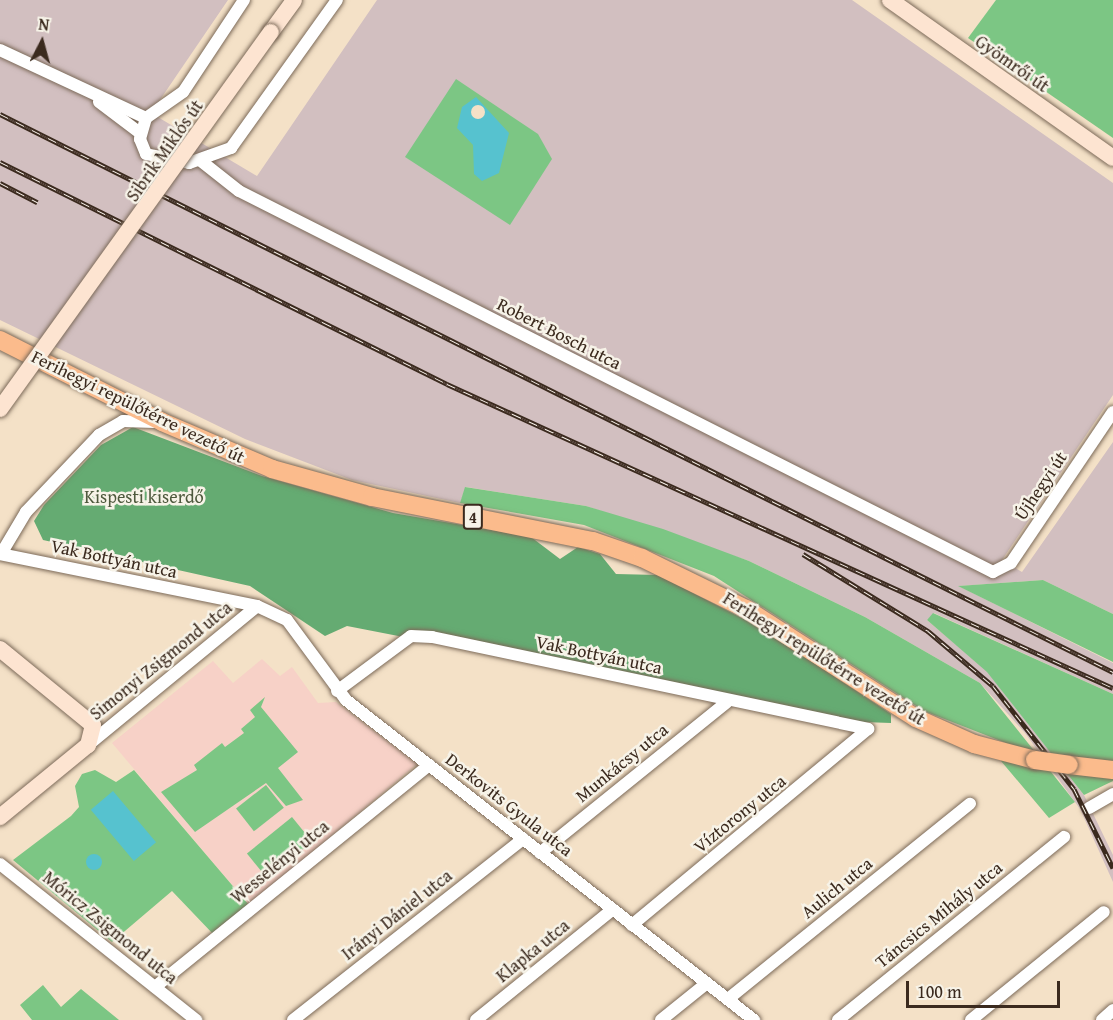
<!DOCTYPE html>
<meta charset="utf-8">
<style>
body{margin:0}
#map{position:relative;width:1113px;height:1020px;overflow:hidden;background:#f4e1c7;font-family:"Gentium Book Plus",serif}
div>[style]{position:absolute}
.built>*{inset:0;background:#f7d1c7}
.industrial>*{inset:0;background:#d2bfc0}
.green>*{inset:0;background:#7cc684;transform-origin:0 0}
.forest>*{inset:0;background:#65ab72}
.water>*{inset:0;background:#56c2cf;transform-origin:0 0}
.round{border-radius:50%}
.pier>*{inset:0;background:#f4e1c7}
.roads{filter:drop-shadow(0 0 2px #7c6a59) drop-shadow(0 0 2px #7c6a59)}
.street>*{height:12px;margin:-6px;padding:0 6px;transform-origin:6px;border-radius:6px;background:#fff}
.secondary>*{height:16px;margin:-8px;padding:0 8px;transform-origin:8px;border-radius:8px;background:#fde4d1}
.primary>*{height:18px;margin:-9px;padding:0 9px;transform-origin:9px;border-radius:9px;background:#fbbb8c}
.rail>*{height:5px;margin-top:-2.5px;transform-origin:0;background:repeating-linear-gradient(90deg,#f7f3e8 0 9px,#3b2a1e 0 18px);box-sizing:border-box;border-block:2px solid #3b2a1e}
.bridges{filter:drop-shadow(0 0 2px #7c6a59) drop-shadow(0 0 2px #7c6a59)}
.secondary-bridge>*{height:16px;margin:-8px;padding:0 8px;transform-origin:8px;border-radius:8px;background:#fde4d1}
.primary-bridge>*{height:18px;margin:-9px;padding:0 9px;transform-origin:9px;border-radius:9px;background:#fbbb8c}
span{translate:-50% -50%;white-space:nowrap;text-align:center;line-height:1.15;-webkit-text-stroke:5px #f7f3e8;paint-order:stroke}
.shield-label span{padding:2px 4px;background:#f7f3e8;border:2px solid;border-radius:4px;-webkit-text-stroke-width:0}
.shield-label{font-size:16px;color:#3b2a1e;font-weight:700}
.street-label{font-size:18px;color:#3b2a1e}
.park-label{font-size:18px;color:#4e593d}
.north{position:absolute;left:12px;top:12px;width:60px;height:60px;-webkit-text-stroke:4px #f7f3e8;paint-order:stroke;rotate:6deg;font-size:16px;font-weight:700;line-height:24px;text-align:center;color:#3b2a1e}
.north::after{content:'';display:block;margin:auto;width:21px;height:27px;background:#3b2a1e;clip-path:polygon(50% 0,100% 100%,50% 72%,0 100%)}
.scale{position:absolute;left:906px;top:981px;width:154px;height:27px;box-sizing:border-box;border:3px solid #3b2a1e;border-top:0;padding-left:8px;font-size:18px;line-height:21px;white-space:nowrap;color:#3b2a1e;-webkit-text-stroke:4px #f7f3e8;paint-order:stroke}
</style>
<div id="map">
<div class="built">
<div style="clip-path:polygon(262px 659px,280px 676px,292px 667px,318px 703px,336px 702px,417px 764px,249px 905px,112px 743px,213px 661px,233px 683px)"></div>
</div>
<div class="industrial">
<div style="clip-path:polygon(0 0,228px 0,151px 113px,257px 176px,377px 0,852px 0,1113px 183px,1113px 395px,1002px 560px,1022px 572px,1113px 442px,1113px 614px,1043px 580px,959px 586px,1113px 663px,1113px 694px,934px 613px,927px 620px,987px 671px,1084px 795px,1113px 855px,1113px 882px,1080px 809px,1025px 733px,980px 683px,865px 617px,749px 561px,586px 506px,466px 487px,460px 503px,352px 480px,245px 439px,0 320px)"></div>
</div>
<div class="green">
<div style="clip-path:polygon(996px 0,1113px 0,1113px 138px,968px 38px)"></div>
<div style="clip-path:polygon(456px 79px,538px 134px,552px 159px,510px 225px,405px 157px)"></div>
<div style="clip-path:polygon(465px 487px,586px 506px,663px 529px,749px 561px,865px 617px,980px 683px,1075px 802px,1049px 818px,1001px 761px,1006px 743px,924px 711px,714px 576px,584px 525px,460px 503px)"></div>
<div style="clip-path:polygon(1043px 580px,1113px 614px,1113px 662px,958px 586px)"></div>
<div style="clip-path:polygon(933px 613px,1113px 694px,1113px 781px,1084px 795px,987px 672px,927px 620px)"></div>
<div style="clip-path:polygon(265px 697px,261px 707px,298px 752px,278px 768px,303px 800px,286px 806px,266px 783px,195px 832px,161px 792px,197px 770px,194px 765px,222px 743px,225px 747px,244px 733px,241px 729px,255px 717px,250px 710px)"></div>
<div style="clip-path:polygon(95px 770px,116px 782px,134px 770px,249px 905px,214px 935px,172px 891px,112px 942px,13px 860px,71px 816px,79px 807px,75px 786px,82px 774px)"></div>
<div style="left:266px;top:785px;width:29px;height:38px;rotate:52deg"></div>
<div style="left:292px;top:817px;width:32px;height:58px;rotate:51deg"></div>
<div style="clip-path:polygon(43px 985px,61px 1007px,81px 989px,119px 1020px,32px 1020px,20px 1005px)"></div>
</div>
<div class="forest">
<div style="clip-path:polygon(133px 427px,262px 476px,393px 513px,531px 537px,560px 559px,578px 547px,600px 554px,616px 574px,658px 575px,763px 629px,891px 714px,891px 723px,835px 721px,347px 626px,325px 636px,250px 586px,43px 540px,34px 521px,44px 505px,101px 445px)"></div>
</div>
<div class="water">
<div style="clip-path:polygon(476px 97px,509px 133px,499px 173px,482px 181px,474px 174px,473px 145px,457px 128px,462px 107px)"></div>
<div style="left:113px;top:791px;width:67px;height:29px;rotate:50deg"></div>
<div class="round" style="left:86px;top:854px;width:16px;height:16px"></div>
</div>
<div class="pier">
<div class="round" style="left:471px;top:105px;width:14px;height:14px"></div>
</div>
<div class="roads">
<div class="street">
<div style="left:244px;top:0;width:110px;rotate:123.5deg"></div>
<div style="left:183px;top:92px;width:45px;rotate:144.9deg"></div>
<div style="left:146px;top:118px;width:22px;rotate:106deg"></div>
<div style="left:140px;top:139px;width:16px;rotate:68deg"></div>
<div style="left:146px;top:154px;width:44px;rotate:11.8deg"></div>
<div style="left:189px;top:163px;width:45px;rotate:-19.7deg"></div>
<div style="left:231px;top:148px;width:182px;rotate:-54.4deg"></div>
<div style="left:0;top:50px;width:161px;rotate:25deg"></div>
<div style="left:99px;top:102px;width:51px;rotate:37.1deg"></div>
<div style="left:201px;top:161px;width:48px;rotate:38.3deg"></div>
<div style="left:239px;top:191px;width:845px;rotate:26.81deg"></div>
<div style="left:993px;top:572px;width:20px;rotate:-27deg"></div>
<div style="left:1011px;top:563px;width:182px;rotate:-56deg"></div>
<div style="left:0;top:554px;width:262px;rotate:11.4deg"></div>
<div style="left:257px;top:606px;width:33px;rotate:25deg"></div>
<div style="left:287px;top:620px;width:99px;rotate:53.6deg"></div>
<div style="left:346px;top:700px;width:519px;rotate:38.11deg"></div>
<div style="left:1px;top:554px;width:49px;rotate:-59.2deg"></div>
<div style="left:26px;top:512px;width:106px;rotate:-46.5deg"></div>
<div style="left:99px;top:435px;width:28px;rotate:-30deg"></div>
<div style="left:123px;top:421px;width:32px;rotate:2deg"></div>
<div style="left:337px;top:691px;width:92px;rotate:-36.6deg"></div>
<div style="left:411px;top:636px;width:21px;rotate:3deg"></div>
<div style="left:432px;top:637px;width:446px;rotate:11.9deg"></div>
<div style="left:868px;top:729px;width:307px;rotate:140.3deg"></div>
<div style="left:88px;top:745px;width:219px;rotate:-39.4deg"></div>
<div style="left:1089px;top:808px;width:28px;rotate:-30deg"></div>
<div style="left:540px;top:853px;width:240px;rotate:-38.9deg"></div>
<div style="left:0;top:864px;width:251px;rotate:38.5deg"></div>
<div style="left:155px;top:987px;width:353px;rotate:-39deg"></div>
<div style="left:728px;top:999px;width:311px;rotate:-38.9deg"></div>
<div style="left:293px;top:1020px;width:293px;rotate:-38.2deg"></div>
<div style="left:476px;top:1020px;width:176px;rotate:-39deg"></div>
<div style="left:661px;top:1020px;width:59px;rotate:-38.8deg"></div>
<div style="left:838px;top:1020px;width:291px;rotate:-39deg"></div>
<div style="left:971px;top:1020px;width:171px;rotate:-39.1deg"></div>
<div style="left:1102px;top:1020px;width:15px;rotate:-42deg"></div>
</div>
<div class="secondary">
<div style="left:890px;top:0;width:273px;rotate:35.3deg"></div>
<div style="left:271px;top:32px;width:39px;rotate:-54deg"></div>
<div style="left:0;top:649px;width:120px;rotate:39.3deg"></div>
<div style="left:93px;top:725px;width:21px;rotate:104deg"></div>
<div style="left:88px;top:745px;width:114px;rotate:140.7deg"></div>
</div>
<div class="primary">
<div style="left:0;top:340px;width:182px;rotate:26.8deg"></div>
<div style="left:162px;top:422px;width:120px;rotate:23.1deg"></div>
<div style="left:272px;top:469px;width:104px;rotate:15.6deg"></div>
<div style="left:372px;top:497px;width:225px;rotate:11.3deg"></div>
<div style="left:593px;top:541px;width:52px;rotate:19.1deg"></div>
<div style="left:642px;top:558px;width:116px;rotate:26.1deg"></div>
<div style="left:746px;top:609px;width:202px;rotate:32.7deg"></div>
<div style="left:916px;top:718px;width:64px;rotate:24.1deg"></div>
<div style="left:974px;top:744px;width:63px;rotate:14.7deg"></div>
<div style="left:1069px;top:765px;width:44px;rotate:6.5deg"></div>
</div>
</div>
<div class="rail">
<div style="left:0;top:114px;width:1245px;rotate:26.63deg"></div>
<div style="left:0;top:162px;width:499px;rotate:26.4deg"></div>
<div style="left:447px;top:384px;width:732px;rotate:24.53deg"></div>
<div style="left:0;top:183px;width:42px;rotate:27.2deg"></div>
<div style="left:803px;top:554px;width:147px;rotate:31.6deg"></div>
<div style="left:928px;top:631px;width:85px;rotate:40.2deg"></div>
<div style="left:993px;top:686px;width:131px;rotate:51.8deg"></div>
<div style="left:1074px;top:789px;width:88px;rotate:63.7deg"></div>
</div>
<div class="bridges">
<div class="secondary-bridge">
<div style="left:0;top:409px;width:464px;rotate:-54.3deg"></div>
</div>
<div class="primary-bridge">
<div style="left:1035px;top:760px;width:34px;rotate:8deg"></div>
</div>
</div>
<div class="shield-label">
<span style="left:473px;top:517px">4</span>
</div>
<div class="street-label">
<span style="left:1012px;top:64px;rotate:35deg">Gyömrői út</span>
<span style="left:165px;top:151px;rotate:-55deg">Sibrik Miklós út</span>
<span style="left:559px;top:334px;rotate:27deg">Robert Bosch utca</span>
<span style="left:138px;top:407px;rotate:26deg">Ferihegyi repülőtérre vezető út</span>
<span style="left:1041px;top:486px;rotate:-56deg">Újhegyi út</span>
<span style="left:114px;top:559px;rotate:12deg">Vak Bottyán utca</span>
<span style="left:599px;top:655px;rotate:12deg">Vak Bottyán utca</span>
<span style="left:824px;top:659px;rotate:32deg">Ferihegyi repülőtérre vezető út</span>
<span style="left:161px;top:661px;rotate:-39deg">Simonyi Zsigmond utca</span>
<span style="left:622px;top:763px;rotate:-39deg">Munkácsy utca</span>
<span style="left:509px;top:805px;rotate:38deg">Derkovits Gyula utca</span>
<span style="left:740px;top:814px;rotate:-39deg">Víztorony utca</span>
<span style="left:280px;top:862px;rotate:-39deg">Wesselényi utca</span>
<span style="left:837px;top:888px;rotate:-39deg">Aulich utca</span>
<span style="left:397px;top:915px;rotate:-38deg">Irányi Dániel utca</span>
<span style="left:939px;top:915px;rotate:-39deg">Táncsics Mihály utca</span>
<span style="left:110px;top:928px;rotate:39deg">Móricz Zsigmond utca</span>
<span style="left:533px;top:951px;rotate:-39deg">Klapka utca</span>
</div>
<div class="park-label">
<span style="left:144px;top:497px">Kispesti kiserdő</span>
</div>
<div class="north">N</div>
<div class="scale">100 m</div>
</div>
